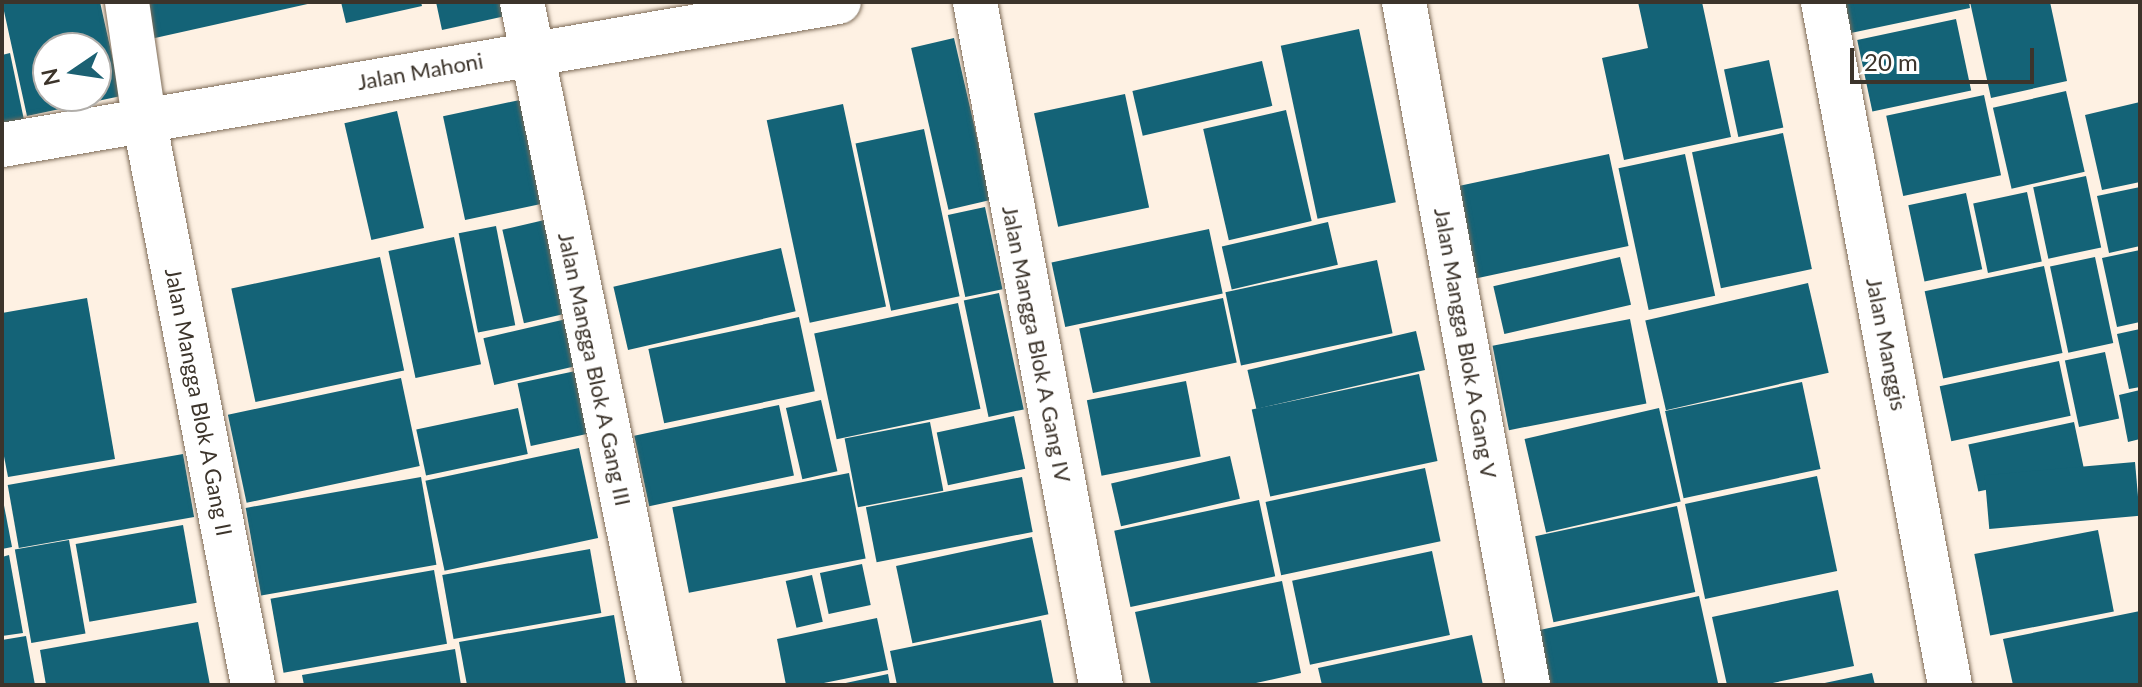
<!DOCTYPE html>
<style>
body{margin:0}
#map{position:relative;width:2142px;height:687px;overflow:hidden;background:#fef1e3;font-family:Lato,sans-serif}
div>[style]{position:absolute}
.building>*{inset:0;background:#146377;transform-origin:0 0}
.roads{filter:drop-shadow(0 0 2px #7d6b57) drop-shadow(0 0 2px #7d6b57)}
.street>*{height:44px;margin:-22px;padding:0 22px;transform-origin:22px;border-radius:22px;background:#fff}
span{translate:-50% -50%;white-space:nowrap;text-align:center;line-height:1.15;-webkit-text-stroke:8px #fff;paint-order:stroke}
.street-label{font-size:22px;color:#3c342b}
.frame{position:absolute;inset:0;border:4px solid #3c342b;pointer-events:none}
.north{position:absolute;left:32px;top:32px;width:80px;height:80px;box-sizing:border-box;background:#fff;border:2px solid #b1aeaa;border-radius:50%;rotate:257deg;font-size:22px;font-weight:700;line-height:32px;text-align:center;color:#3c342b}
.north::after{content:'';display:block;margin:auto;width:28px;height:36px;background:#1c6173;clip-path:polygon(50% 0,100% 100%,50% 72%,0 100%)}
.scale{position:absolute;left:1850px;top:48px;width:184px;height:36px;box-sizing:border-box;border:4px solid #3c342b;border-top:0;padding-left:10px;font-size:24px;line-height:28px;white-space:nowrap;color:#3c342b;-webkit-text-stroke:6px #fff;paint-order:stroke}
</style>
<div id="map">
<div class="building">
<div style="clip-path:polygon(evenodd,2px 2px,100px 2px,121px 96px,27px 116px,2px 2px,48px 48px,96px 48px,96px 96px,48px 96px,48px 48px)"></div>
<div style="clip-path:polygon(138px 2px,312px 2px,312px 3px,146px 40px)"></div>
<div style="clip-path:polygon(341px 2px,421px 2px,422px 6px,346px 23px)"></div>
<div style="clip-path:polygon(436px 2px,513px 2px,515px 14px,442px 30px)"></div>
<div style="clip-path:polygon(1638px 2px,1702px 2px,1731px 137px,1624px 160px,1602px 58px,1648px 48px)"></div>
<div style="clip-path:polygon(1839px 2px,1969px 2px,1970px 8px,1846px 34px)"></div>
<div style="clip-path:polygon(1970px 2px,2050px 2px,2067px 81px,1991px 98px)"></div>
<div style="left:1956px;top:19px;width:73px;height:101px;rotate:78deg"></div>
<div style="left:1359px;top:29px;width:177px;height:80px;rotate:78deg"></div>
<div style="left:954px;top:38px;width:166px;height:44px;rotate:77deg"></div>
<div style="clip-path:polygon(10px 53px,24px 120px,2px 125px,2px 55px)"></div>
<div style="left:1769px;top:60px;width:69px;height:46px;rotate:78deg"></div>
<div style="left:1262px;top:61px;width:46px;height:133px;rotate:77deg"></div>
<div style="left:2066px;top:91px;width:83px;height:75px;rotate:77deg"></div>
<div style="left:1125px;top:94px;width:116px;height:93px;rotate:78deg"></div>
<div style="left:1984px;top:95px;width:82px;height:100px;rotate:78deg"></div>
<div style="left:534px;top:97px;width:106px;height:93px;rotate:78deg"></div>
<div style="clip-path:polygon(2140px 102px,2140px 182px,2102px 190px,2085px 115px)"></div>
<div style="left:843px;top:104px;width:207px;height:78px;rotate:78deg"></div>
<div style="left:1286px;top:110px;width:114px;height:85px;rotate:77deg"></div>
<div style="left:397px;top:111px;width:120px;height:54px;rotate:77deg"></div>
<div style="left:924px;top:129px;width:171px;height:70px;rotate:78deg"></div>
<div style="left:1783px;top:133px;width:139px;height:93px;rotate:78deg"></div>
<div style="left:1609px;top:154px;width:94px;height:167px;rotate:78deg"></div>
<div style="left:1685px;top:154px;width:145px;height:68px;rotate:78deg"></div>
<div style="left:2086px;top:176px;width:73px;height:54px;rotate:78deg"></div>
<div style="clip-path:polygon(2140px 187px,2140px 246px,2109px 253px,2097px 196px)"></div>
<div style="left:2027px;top:192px;width:71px;height:55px;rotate:78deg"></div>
<div style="left:1966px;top:193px;width:78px;height:59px;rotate:78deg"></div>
<div style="left:985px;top:207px;width:84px;height:38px;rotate:78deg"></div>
<div style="left:553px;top:218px;width:96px;height:52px;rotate:77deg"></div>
<div style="left:1328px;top:222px;width:44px;height:109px;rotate:77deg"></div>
<div style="left:496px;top:226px;width:101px;height:38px;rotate:79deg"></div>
<div style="left:1209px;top:229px;width:66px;height:161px;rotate:78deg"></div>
<div style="left:454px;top:237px;width:130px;height:67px;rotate:78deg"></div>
<div style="left:781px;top:248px;width:65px;height:172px;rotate:77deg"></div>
<div style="clip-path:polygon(2140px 250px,2140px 322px,2117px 327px,2102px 258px)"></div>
<div style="left:380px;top:257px;width:116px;height:152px;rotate:78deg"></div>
<div style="left:1620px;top:257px;width:49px;height:130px;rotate:77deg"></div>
<div style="left:2095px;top:257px;width:88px;height:46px;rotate:78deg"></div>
<div style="left:1377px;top:260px;width:75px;height:155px;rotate:78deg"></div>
<div style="left:2044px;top:266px;width:89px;height:122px;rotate:78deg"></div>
<div style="left:1808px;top:283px;width:92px;height:167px;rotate:77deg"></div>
<div style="left:999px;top:293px;width:119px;height:36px;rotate:78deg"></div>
<div style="clip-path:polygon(87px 298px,115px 459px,8px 477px,2px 446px,2px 313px)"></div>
<div style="left:1223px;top:298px;width:66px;height:147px;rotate:78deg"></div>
<div style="left:958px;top:303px;width:108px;height:147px;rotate:78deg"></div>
<div style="left:575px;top:317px;width:48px;height:94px;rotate:77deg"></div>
<div style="left:799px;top:317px;width:76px;height:154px;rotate:78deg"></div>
<div style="left:1630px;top:319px;width:86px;height:140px;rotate:79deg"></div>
<div style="clip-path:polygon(2140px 329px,2140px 387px,2129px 389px,2117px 334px)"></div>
<div style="left:1416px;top:331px;width:40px;height:173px;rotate:77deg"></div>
<div style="left:2105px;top:352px;width:68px;height:41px;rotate:78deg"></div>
<div style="left:2059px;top:361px;width:56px;height:122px;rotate:78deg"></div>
<div style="left:585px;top:369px;width:64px;height:69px;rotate:78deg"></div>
<div style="left:1419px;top:374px;width:89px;height:171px;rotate:78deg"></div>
<div style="left:401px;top:378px;width:90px;height:177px;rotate:78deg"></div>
<div style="left:1186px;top:381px;width:77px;height:101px;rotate:79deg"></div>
<div style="left:1802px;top:382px;width:89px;height:140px;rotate:78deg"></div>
<div style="clip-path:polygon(2140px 390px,2140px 439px,2128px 442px,2119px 395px)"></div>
<div style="left:821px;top:400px;width:73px;height:36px;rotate:77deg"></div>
<div style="left:779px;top:405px;width:72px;height:148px;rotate:78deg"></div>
<div style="left:518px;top:408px;width:47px;height:104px;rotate:78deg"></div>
<div style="left:1659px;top:408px;width:96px;height:138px;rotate:77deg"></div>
<div style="left:1014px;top:416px;width:54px;height:79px;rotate:78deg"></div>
<div style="left:930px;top:422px;width:70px;height:87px;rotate:79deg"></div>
<div style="left:2074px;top:422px;width:48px;height:108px;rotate:78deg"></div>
<div style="left:579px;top:448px;width:92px;height:157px;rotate:78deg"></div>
<div style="left:183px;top:454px;width:64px;height:178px;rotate:80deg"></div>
<div style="left:1230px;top:456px;width:44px;height:122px;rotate:77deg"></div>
<div style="left:2135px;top:462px;width:54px;height:151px;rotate:85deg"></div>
<div style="left:1425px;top:468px;width:75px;height:163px;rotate:78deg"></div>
<div style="left:849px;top:473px;width:87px;height:180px;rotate:79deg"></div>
<div style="left:1817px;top:476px;width:97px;height:135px;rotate:78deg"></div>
<div style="left:421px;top:477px;width:89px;height:178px;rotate:80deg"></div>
<div style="left:1022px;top:477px;width:56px;height:159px;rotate:79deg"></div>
<div style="clip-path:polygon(2px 495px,12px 547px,2px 549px)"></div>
<div style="left:1259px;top:500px;width:78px;height:148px;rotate:78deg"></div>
<div style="left:1677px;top:506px;width:88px;height:145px;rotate:78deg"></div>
<div style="left:183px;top:525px;width:79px;height:109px;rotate:80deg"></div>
<div style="left:2098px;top:530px;width:83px;height:126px;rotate:79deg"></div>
<div style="left:1032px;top:537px;width:79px;height:139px;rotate:78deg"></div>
<div style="left:69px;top:540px;width:95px;height:55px;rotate:80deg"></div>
<div style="left:590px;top:549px;width:65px;height:150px;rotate:80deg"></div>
<div style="left:1432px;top:551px;width:86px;height:143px;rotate:78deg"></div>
<div style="clip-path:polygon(9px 555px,23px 633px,2px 636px,2px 557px)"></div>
<div style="left:862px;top:564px;width:42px;height:43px;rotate:78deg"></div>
<div style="left:434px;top:570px;width:75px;height:166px;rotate:80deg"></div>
<div style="left:812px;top:575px;width:48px;height:27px;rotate:77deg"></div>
<div style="clip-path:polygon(1282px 581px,1301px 673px,1247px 685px,1151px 685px,1135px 612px)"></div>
<div style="clip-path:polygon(1838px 590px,1854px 666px,1763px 685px,1727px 685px,1712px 617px)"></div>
<div style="clip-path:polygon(1699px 596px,1718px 683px,1547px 685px,1535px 631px)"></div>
<div style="clip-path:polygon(2140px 611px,2140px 685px,2013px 685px,2003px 639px)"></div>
<div style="clip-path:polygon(614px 615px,626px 685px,467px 685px,459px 642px)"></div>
<div style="clip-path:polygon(877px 618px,888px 670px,814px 685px,786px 685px,777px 639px)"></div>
<div style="clip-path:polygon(1041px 620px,1054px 685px,897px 685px,890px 651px)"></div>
<div style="clip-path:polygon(198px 622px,210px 685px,46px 685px,40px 650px)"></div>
<div style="clip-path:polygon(1472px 635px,1483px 685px,1322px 685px,1318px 668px)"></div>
<div style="clip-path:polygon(26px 636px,35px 685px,2px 685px,2px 640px)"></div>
<div style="clip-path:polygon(455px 649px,461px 685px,304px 685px,302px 675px)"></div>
<div style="clip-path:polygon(1872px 673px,1875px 685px,1820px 685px,1820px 684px)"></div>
<div style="clip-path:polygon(888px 674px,890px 685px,841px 685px,841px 684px)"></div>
</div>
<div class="roads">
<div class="street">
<div style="left:127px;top:2px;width:118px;rotate:81.7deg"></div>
<div style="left:144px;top:119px;width:576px;rotate:79.1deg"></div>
<div style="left:522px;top:2px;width:697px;rotate:78.58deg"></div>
<div style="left:975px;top:2px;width:695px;rotate:79.55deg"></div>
<div style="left:1404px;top:2px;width:694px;rotate:79.71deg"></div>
<div style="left:1823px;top:2px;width:695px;rotate:79.47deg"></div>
<div style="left:2px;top:145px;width:849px;rotate:-9.7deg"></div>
</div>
</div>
<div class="street-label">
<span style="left:420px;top:71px;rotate:-10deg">Jalan Mahoni</span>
<span style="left:1466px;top:343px;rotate:80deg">Jalan Mangga Blok A Gang V</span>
<span style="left:1037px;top:344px;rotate:79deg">Jalan Mangga Blok A Gang IV</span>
<span style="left:1887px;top:344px;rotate:79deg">Jalan Manggis</span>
<span style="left:595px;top:369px;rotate:78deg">Jalan Mangga Blok A Gang III</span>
<span style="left:199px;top:402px;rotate:79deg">Jalan Mangga Blok A Gang II</span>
</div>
<div class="frame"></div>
<div class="north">N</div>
<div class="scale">20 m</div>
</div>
